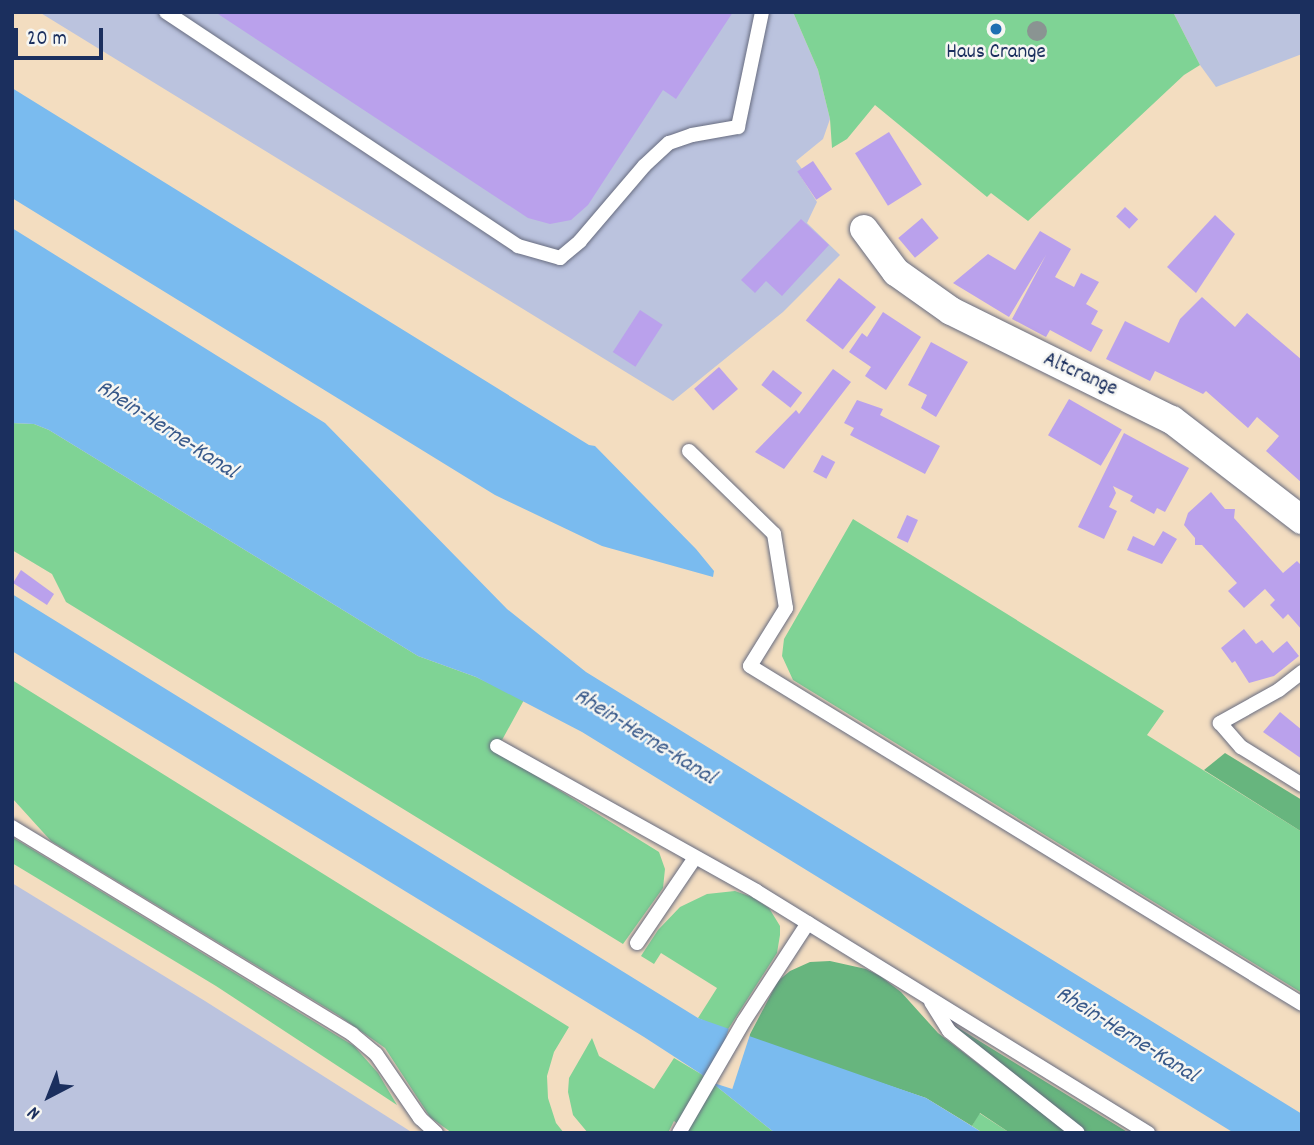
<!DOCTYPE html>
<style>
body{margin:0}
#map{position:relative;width:1314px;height:1145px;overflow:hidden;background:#f3ddc0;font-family:Dekko,sans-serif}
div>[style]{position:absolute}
.industrial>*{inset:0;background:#bbc3de}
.green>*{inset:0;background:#7fd395}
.forest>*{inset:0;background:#67b57e}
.water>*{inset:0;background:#7abbef}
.pier>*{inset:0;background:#f3ddc0;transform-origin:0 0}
.building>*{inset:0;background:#baa1ec;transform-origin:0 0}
.roads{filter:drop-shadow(0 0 2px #676c80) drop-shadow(0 0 2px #676c80)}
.lane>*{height:14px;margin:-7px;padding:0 7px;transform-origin:7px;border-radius:7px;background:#fff}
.street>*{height:28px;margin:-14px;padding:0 14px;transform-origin:14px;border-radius:14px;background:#fff}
.trees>*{width:20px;height:20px;margin:-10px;border-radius:50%;background:#8a9492}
.dots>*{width:19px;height:19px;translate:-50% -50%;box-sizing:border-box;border:4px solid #f6f6f2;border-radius:50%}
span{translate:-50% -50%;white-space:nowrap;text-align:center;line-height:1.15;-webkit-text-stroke:5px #f6f6f2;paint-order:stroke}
.poi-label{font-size:21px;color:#1b2f5e}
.street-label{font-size:21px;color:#1b2f5e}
.water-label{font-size:23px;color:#38598a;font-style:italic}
.frame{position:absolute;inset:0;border:14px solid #1b2f5e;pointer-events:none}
.north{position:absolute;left:14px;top:1061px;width:70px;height:70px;-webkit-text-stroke:5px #f6f6f2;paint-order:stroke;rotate:222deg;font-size:19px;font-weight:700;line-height:28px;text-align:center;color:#1b2f5e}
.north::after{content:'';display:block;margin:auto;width:24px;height:32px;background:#1b2f5e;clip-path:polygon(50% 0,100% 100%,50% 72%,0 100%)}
.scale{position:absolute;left:14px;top:28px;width:89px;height:32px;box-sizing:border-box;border:4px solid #1b2f5e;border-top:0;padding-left:9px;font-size:21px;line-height:24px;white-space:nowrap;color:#1b2f5e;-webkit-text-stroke:5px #f6f6f2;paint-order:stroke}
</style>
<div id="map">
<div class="industrial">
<div style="clip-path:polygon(39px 12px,793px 12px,818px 70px,830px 119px,823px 139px,796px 161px,802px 169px,798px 172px,817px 202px,807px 223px,840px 255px,783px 312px,673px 401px)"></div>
<div style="clip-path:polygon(1173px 12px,1302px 12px,1302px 54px,1216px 87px,1200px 65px)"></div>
<div style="clip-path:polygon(12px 883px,205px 1001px,413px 1133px,12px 1133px)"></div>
</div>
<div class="green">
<div style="clip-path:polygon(793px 12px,1173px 12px,1200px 65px,1184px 75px,1028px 221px,991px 193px,987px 197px,875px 105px,847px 139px,832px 148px,830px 119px,818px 70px)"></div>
<div style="clip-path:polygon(12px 423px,34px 424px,49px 430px,418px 656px,476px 677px,524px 700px,496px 751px,659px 852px,665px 869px,663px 888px,623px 944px,66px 602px,52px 574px,12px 550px)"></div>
<div style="clip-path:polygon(853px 519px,1164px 711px,1147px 735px,1302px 832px,1302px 993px,793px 680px,782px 656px,784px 639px)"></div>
<div style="clip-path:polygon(12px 680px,569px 1027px,554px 1052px,547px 1076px,548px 1098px,556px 1123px,564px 1133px,452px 1133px,430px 1117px,385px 1048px,338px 1015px,51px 841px,12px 798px)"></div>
<div style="clip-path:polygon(12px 837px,354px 1046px,378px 1073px,397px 1105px,216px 986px,12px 863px)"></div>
<div style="clip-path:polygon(735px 891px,752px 897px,769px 908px,780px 926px,780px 935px,777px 953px,727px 1031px,698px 1018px,717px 988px,661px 953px,654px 964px,641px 956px,658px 930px,680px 907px,707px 894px)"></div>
<div style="clip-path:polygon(592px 1038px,599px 1056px,654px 1089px,674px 1058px,701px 1074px,775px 1133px,690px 1133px,674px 1121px,668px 1133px,588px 1133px,573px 1115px,568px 1092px,569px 1078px)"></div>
<div style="clip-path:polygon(979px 1113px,1010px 1133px,983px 1133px,972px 1126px)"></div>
</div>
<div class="forest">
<div style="clip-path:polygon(1225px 753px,1302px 800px,1302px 832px,1204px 770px)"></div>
<div style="clip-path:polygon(830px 961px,866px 969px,880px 976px,901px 992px,938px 1033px,1068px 1133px,1010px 1133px,980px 1113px,972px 1126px,926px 1098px,748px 1038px,778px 981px,790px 971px,810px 962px)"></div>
<div style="clip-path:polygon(948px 1022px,960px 1029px,1129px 1133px,1082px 1133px)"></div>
</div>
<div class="water">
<div style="clip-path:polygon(12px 88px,589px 445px,595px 446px,696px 549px,714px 571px,713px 577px,602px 546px,495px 495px,12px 198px)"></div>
<div style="clip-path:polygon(12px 228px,325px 423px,507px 609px,586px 672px,1302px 1114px,1302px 1133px,1234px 1133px,582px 732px,476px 677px,418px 656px,49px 430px,34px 424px,12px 423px)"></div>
<div style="clip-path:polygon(12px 594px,698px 1018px,926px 1098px,983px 1133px,775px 1133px,701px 1074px,644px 1037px,12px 651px)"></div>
</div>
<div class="pier">
<div style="left:729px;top:1028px;width:22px;height:57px;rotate:18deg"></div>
</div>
<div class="building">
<div style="clip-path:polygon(215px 12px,733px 12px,676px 99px,663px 90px,588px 205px,571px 220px,550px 224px,528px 218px)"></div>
<div style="left:889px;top:132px;width:62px;height:40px;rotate:58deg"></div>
<div style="left:813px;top:161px;width:34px;height:19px;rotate:56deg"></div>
<div style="left:1125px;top:207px;width:18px;height:13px;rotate:43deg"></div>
<div style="clip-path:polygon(1215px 215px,1235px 234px,1196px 293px,1167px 267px)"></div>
<div style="left:922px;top:218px;width:26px;height:31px;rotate:50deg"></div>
<div style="clip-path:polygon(801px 219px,829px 245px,782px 296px,766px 281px,755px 293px,741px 280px)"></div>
<div style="clip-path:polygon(1040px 231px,1071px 249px,1055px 277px,1074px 287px,1081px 273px,1099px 282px,1086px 304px,1098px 311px,1091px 324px,1103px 330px,1091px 352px,1050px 330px,1046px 337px,1012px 319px,1046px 255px,1009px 317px,953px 283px,988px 254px,1015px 270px)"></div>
<div style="left:839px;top:278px;width:47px;height:54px;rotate:38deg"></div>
<div style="clip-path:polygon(1202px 297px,1235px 327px,1247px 313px,1302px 360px,1302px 483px,1266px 451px,1279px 436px,1257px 417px,1248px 428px,1206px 391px,1203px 394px,1155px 371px,1150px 381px,1106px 359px,1125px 321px,1169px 343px,1180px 319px)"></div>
<div style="left:640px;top:310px;width:27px;height:50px;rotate:33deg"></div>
<div style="clip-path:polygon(883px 312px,921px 337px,886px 390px,865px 376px,871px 367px,849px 352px,862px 333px,867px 337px)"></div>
<div style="clip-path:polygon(931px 342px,968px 362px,936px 417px,921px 408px,927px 395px,908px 385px)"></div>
<div style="left:719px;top:367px;width:29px;height:33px;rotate:49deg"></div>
<div style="clip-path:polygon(833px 369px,851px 382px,784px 469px,755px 452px,796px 410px,799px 414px)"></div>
<div style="left:773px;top:370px;width:37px;height:19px;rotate:38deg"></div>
<div style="left:1069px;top:399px;width:61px;height:42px;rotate:30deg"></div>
<div style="clip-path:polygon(857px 400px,883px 409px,880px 415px,940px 446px,925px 474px,850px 435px,854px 428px,844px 423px)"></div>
<div style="clip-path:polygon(1124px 433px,1189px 468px,1165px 512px,1157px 508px,1154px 514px,1130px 501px,1133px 496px,1113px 486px,1116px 493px,1109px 507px,1117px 511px,1104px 539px,1078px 527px)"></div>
<div style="left:822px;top:455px;width:15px;height:19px;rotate:28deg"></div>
<div style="clip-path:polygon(1211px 492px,1225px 509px,1235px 509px,1234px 518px,1283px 573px,1297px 561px,1302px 566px,1302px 630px,1288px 614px,1283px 619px,1270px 605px,1275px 600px,1265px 589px,1244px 608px,1228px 591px,1237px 583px,1202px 545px,1195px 545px,1195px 538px,1184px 525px,1188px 513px)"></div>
<div style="left:907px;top:515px;width:12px;height:25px;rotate:24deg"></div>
<div style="clip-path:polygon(1163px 531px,1177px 539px,1162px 564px,1127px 550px,1133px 536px,1154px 546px)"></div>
<div style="clip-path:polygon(21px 570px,54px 594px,47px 605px,13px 583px)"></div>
<div style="clip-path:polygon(1244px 629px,1256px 644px,1262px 640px,1273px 653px,1287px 641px,1299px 656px,1274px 676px,1249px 683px,1235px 661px,1232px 663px,1221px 648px)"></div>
<div style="clip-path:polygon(1280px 712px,1302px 730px,1302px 759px,1263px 732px)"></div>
</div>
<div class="roads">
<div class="lane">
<div style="left:166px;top:12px;width:423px;rotate:33.6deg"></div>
<div style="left:518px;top:246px;width:44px;rotate:15.9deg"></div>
<div style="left:560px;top:258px;width:26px;rotate:-40deg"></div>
<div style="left:580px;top:241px;width:99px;rotate:-49.5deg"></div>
<div style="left:644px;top:166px;width:34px;rotate:-43deg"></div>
<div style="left:669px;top:143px;width:24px;rotate:-19deg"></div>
<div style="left:692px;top:135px;width:47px;rotate:-9.9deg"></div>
<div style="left:738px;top:127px;width:117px;rotate:-78.2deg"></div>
<div style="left:689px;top:451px;width:119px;rotate:44.3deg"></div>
<div style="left:774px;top:534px;width:75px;rotate:80.8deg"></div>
<div style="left:786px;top:608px;width:68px;rotate:121.8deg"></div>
<div style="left:750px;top:666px;width:647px;rotate:31.48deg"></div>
<div style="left:1302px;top:672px;width:29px;rotate:142deg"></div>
<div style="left:1279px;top:690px;width:68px;rotate:150.8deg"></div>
<div style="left:1220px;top:723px;width:32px;rotate:49deg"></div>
<div style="left:1241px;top:747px;width:72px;rotate:31.9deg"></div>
<div style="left:497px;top:746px;width:297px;rotate:29.2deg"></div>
<div style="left:756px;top:891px;width:461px;rotate:31.7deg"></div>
<div style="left:12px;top:827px;width:398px;rotate:31.3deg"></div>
<div style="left:352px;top:1034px;width:31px;rotate:40deg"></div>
<div style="left:376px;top:1054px;width:78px;rotate:55.5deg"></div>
<div style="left:420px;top:1118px;width:22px;rotate:43deg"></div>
<div style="left:637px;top:943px;width:102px;rotate:-55.8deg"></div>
<div style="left:931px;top:1002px;width:34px;rotate:58deg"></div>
<div style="left:949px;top:1031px;width:164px;rotate:38.3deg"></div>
<div style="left:679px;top:1133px;width:129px;rotate:-59.9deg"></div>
<div style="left:744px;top:1021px;width:117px;rotate:-56.9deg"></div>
</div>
<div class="street">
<div style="left:864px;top:229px;width:54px;rotate:53.3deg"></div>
<div style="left:896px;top:272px;width:67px;rotate:35.3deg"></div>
<div style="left:951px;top:311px;width:246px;rotate:26.3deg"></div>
<div style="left:1172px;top:420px;width:164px;rotate:37.6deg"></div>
</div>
</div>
<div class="trees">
<div style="left:1037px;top:31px"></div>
</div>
<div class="dots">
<div style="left:996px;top:29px;background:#1f6fb2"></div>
</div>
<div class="poi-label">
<span style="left:996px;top:53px">Haus Crange</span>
</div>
<div class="street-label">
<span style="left:1080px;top:375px;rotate:24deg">Altcrange</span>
</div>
<div class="water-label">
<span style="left:166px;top:431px;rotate:33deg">Rhein-Herne-Kanal</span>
<span style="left:644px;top:738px;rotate:32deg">Rhein-Herne-Kanal</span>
<span style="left:1126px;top:1036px;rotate:32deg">Rhein-Herne-Kanal</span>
</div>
<div class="frame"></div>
<div class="north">N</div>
<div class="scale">20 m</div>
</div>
